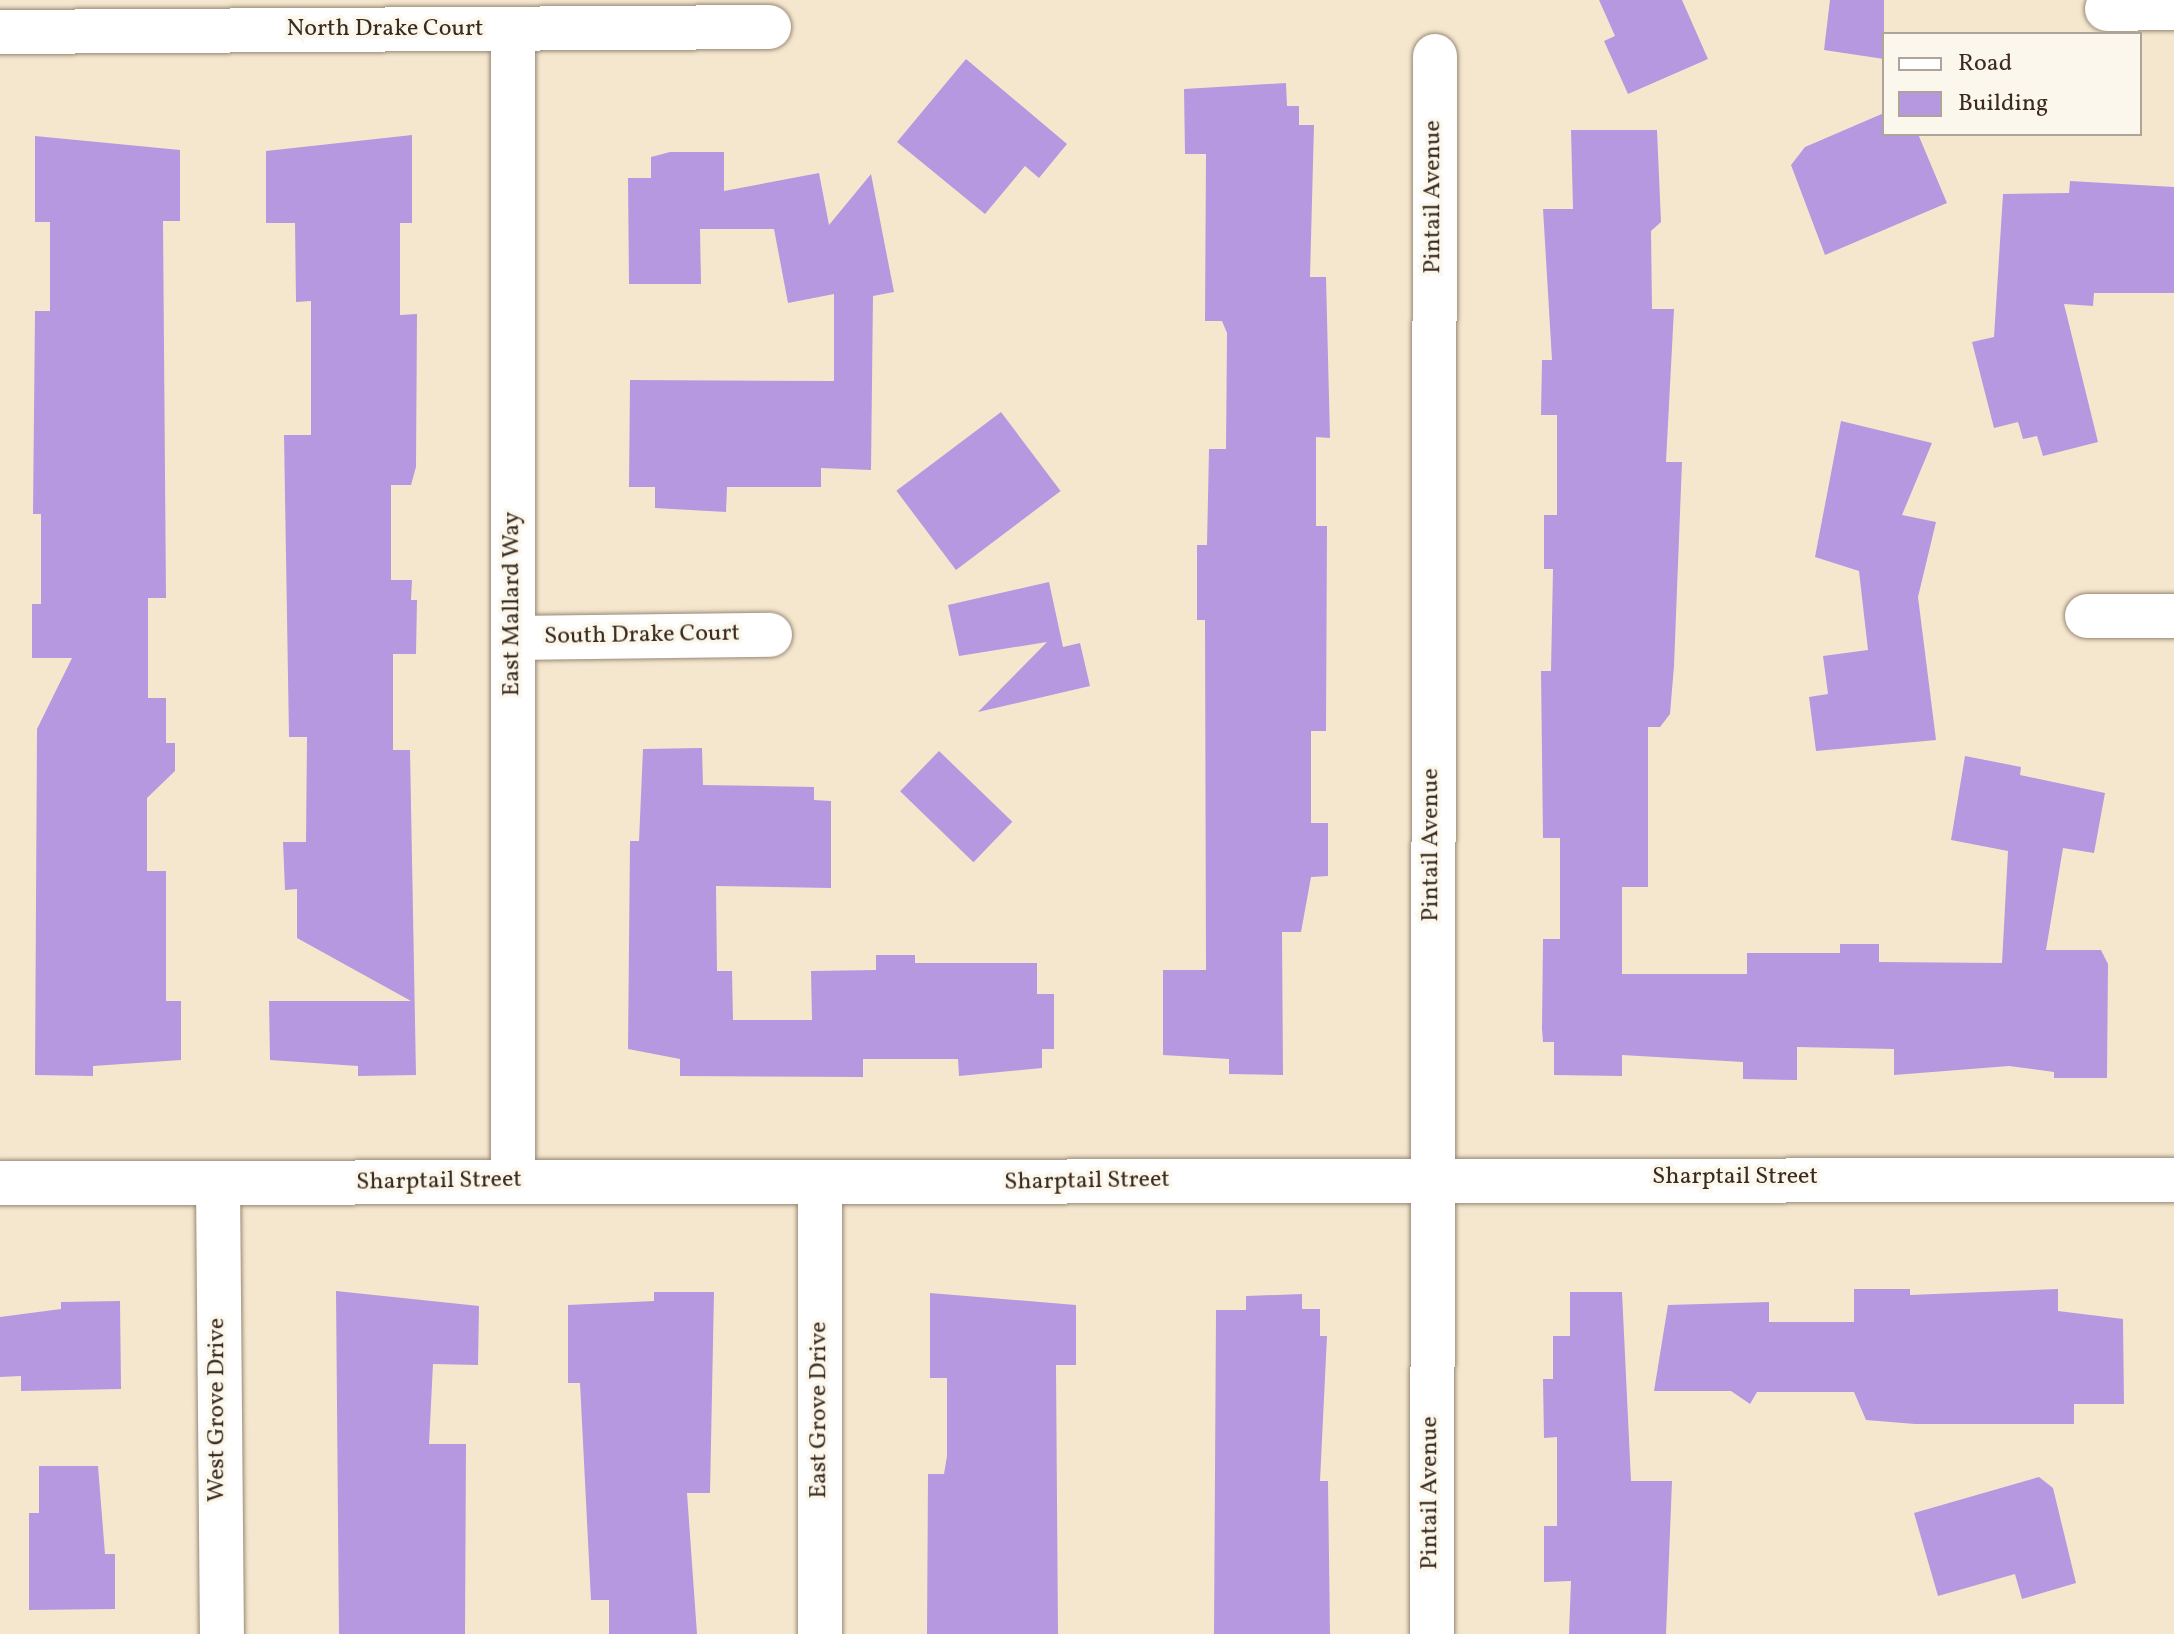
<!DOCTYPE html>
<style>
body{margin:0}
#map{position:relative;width:2174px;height:1634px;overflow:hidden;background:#f5e7ce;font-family:Vollkorn,serif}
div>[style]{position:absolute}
.building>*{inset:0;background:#b598e0;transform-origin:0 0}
.roads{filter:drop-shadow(0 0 2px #988876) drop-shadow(0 0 2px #988876)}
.minor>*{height:44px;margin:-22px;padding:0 22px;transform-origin:22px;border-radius:22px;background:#fff}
span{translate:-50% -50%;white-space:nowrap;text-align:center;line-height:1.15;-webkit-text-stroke:7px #fbf7ec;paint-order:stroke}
.street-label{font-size:24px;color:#3b2a1e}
.legend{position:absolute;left:1882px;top:32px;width:260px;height:104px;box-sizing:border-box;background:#fbf7ec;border:2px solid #aea59a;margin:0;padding:10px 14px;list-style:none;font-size:24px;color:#3b2a1e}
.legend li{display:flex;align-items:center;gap:16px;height:40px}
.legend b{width:40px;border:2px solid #aea59a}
</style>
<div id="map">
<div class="building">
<div style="clip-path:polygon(1599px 0,1682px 0,1708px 59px,1628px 94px,1604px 41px,1615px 36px)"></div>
<div style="clip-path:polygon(1830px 0,1884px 0,1884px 59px,1824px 50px)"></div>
<div style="clip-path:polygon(966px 59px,1067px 144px,1039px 178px,1025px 166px,985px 214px,897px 142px)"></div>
<div style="clip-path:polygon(1286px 83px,1287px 106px,1299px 106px,1299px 125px,1314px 125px,1310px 277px,1326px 277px,1330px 438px,1316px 437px,1316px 526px,1327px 526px,1326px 731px,1311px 731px,1311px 823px,1328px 823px,1328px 876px,1311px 877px,1301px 932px,1282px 932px,1283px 1075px,1229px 1074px,1229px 1059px,1163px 1055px,1163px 970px,1206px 970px,1205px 620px,1197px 620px,1197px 545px,1207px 545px,1209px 449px,1226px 449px,1227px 333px,1222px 321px,1205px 321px,1206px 154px,1185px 154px,1184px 89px)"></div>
<div style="clip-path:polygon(1884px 113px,1884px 134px,1918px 134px,1947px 203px,1825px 255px,1791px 165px,1805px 147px)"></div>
<div style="clip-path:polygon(1571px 130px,1657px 130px,1661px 222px,1651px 231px,1652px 309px,1674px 309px,1666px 462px,1682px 462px,1674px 666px,1670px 714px,1660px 727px,1648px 727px,1648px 887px,1622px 887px,1622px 974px,1747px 974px,1747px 953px,1840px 953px,1840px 944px,1879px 944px,1879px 962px,2002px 963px,2008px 851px,1951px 840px,1965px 756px,2021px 767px,2020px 775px,2105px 793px,2094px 853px,2063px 848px,2046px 950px,2101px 950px,2108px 964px,2107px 1078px,2054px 1078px,2054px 1072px,2009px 1066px,1894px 1075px,1894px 1049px,1797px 1047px,1797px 1080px,1743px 1079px,1743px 1062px,1622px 1055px,1622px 1076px,1554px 1075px,1554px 1042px,1543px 1042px,1542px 1029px,1543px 939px,1560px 939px,1560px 838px,1543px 838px,1541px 671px,1551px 671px,1553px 569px,1544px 569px,1544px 515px,1557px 515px,1557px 415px,1541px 415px,1542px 360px,1552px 360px,1543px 209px,1573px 209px)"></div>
<div style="clip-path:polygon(412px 135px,412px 223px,400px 223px,400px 315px,417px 314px,416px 467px,411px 485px,391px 485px,391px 580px,412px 580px,411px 600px,417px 600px,416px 654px,393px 654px,393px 750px,410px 750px,416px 1075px,358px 1076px,358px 1066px,270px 1060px,269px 1001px,411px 1001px,297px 938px,297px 889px,285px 890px,283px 842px,306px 842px,307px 737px,289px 737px,284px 435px,311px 435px,311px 301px,296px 302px,295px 223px,266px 223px,266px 151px)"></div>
<div style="clip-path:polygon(35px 136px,180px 150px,180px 221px,163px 221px,166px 598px,148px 598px,148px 698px,166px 698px,166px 743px,175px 743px,175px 771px,147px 798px,147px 871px,166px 871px,166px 1001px,181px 1001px,181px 1060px,93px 1066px,93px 1076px,35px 1075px,37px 729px,72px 658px,32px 658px,32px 604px,41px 604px,41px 514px,33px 514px,35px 311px,50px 311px,50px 222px,35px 222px)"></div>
<div style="clip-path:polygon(670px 152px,724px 152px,724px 191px,819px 173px,829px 225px,871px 174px,894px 292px,873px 296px,871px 470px,821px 468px,821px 487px,727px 487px,726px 512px,655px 508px,655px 487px,629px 487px,630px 380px,834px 381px,834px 294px,788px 303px,774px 229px,700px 229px,701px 284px,629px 284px,628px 178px,651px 178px,651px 157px)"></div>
<div style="clip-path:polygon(2070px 181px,2174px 187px,2174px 293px,2094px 293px,2093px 306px,2064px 304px,2098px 442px,2043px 456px,2037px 436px,2023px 439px,2018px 422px,1994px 428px,1972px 342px,1994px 337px,2003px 194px,2069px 193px)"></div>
<div style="left:1001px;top:412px;width:99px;height:131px;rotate:53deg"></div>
<div style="clip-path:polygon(1841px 421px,1932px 443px,1902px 515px,1936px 522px,1918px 597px,1936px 740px,1816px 751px,1809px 697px,1828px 694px,1823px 656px,1868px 650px,1859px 571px,1815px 557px)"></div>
<div style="clip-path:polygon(1049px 582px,1063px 647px,1080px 643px,1090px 686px,978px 712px,1047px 642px,959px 656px,948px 605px)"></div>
<div style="clip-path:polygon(702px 748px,703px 785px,814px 787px,814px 800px,831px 801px,831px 888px,716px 886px,717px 971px,732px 971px,733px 1020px,812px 1020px,811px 971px,876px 970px,876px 955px,915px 955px,915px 963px,1037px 963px,1037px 994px,1054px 994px,1054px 1049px,1042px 1049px,1042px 1068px,959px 1076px,958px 1059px,863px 1059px,863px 1077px,680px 1076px,680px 1059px,628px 1049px,630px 841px,639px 841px,643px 749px)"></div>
<div style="left:939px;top:751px;width:102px;height:56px;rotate:44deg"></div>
<div style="clip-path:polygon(1854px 1289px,1910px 1289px,1910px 1295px,2058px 1289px,2058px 1311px,2123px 1319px,2124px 1404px,2074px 1404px,2074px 1424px,1915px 1424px,1866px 1420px,1854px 1392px,1757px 1392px,1750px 1404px,1731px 1391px,1654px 1391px,1668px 1305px,1769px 1302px,1769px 1322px,1854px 1322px)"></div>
<div style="clip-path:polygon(336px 1291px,479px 1306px,478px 1365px,433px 1364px,429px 1444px,466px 1444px,465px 1634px,339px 1634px)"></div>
<div style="clip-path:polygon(654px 1292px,714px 1292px,710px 1493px,687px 1493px,697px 1634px,609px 1634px,609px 1600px,591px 1600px,580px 1383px,568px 1383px,568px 1305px,654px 1301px)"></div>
<div style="clip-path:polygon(1570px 1292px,1622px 1292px,1631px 1481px,1672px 1481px,1666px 1634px,1569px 1634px,1571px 1581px,1544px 1582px,1544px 1526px,1557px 1526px,1557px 1437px,1544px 1438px,1543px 1379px,1553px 1379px,1553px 1336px,1570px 1336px)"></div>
<div style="clip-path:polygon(930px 1293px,1076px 1305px,1076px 1365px,1056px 1365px,1058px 1634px,927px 1634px,928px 1474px,944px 1474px,947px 1456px,947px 1378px,930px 1378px)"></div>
<div style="clip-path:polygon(1302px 1294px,1302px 1309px,1320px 1309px,1320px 1336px,1327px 1336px,1320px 1481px,1328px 1481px,1330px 1634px,1214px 1634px,1216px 1310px,1246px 1310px,1246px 1296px)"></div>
<div style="clip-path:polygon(120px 1301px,121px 1389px,21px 1391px,21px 1376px,0 1377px,0 1317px,61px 1309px,61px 1302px)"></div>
<div style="clip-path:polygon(39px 1466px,98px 1466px,105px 1554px,115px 1554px,115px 1609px,29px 1610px,29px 1513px,39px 1513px)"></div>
<div style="clip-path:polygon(2039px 1477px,2053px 1488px,2076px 1583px,2022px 1599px,2015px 1574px,1938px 1596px,1914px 1513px)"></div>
</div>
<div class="roads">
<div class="minor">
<div style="left:2107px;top:9px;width:67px;rotate:-0.9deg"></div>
<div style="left:513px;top:29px;width:1151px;rotate:90deg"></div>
<div style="left:0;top:32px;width:769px;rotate:-0.37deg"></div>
<div style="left:2087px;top:616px;width:87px"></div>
<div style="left:513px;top:638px;width:257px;rotate:-0.7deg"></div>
<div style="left:0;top:1183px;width:2174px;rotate:-0.08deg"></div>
<div style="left:218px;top:1185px;width:449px;rotate:89.5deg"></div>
<div style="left:820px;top:1185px;width:449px;rotate:90deg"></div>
<div style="left:1432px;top:1634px;width:1578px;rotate:-89.89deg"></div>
</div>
</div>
<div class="street-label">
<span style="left:385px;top:30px">North Drake Court</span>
<span style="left:1434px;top:197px;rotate:-90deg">Pintail Avenue</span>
<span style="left:513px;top:604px;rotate:-90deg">East Mallard Way</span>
<span style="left:642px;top:636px;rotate:-1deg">South Drake Court</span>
<span style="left:1432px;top:845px;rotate:-90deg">Pintail Avenue</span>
<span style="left:1735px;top:1178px">Sharptail Street</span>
<span style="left:439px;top:1182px;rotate:-1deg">Sharptail Street</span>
<span style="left:1087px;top:1182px;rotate:-1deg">Sharptail Street</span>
<span style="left:218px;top:1410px;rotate:-90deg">West Grove Drive</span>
<span style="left:820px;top:1410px;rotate:-90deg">East Grove Drive</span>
<span style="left:1431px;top:1493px;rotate:-90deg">Pintail Avenue</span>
</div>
<ul class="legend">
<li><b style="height:10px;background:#fff"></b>Road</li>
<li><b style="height:22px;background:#b598e0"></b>Building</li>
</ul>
</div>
